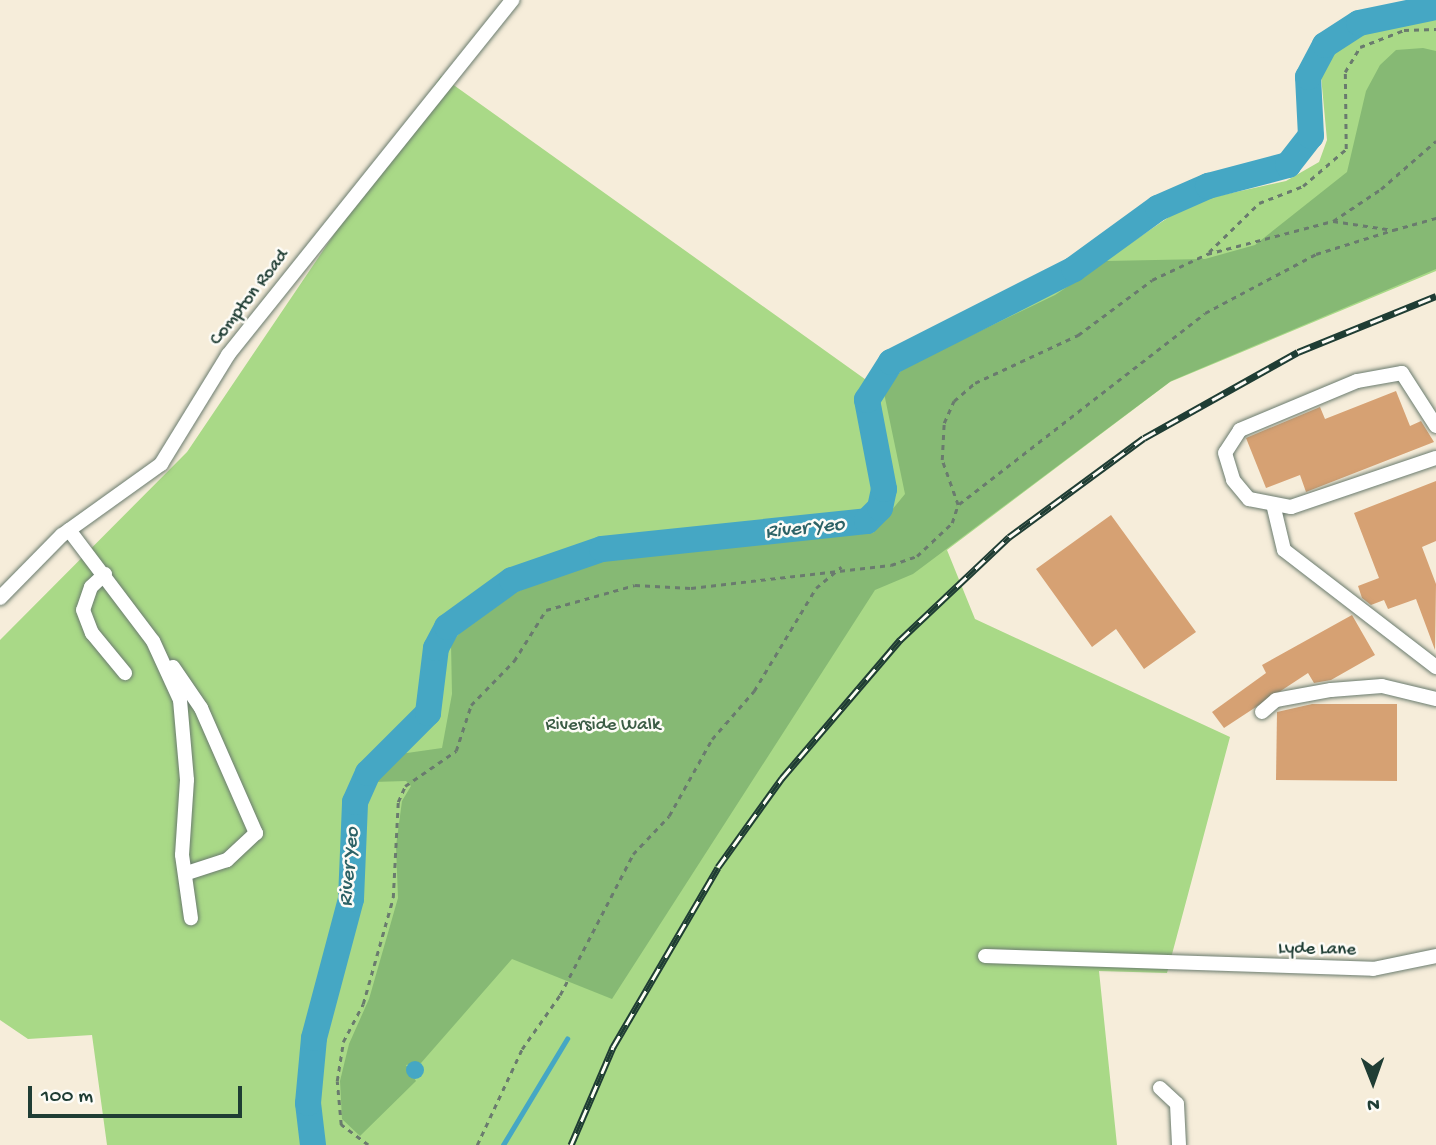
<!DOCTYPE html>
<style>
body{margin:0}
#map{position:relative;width:1436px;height:1145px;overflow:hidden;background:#f6edda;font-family:"Gochi Hand",sans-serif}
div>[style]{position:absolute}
.green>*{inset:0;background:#a9d987}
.forest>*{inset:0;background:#86b974}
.water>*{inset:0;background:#45a7c4}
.round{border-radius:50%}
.stream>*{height:4.5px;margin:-2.25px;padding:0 2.25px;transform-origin:2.25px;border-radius:2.25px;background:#45a7c4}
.river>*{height:26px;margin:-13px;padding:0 13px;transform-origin:13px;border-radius:13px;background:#45a7c4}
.building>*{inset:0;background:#d6a173}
.path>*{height:2.5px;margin-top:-1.25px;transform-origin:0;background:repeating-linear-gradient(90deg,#6a7b6e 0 5px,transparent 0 10px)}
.roads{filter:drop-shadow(0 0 2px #6a7b6e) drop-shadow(0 0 2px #6a7b6e)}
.minor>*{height:14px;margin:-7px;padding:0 7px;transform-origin:7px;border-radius:7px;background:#fff}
.rail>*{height:7px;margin-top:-3.5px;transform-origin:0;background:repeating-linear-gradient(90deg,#fdfcf7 0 13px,#1f3d34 0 26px);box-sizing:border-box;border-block:2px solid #1f3d34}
span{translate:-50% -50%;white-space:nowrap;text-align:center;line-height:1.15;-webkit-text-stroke:5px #fdfcf7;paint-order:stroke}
.street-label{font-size:19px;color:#1f3d34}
.park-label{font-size:19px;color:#3b5c45}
.water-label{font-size:21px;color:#2c6266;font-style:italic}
.north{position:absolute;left:1338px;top:1047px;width:70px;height:70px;-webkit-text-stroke:5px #fdfcf7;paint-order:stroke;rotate:179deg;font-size:19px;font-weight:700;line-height:28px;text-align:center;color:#1f3d34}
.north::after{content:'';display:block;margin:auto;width:24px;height:32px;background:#1f3d34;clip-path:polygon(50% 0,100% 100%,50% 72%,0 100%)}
.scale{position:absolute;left:28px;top:1086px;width:214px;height:32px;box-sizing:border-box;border:4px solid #1f3d34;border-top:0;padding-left:9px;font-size:21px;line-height:24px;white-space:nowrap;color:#1f3d34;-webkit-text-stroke:5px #fdfcf7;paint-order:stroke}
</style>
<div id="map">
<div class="green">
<div style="clip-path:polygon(1436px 14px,1436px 271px,1170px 382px,947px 550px,975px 619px,1230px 737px,1167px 973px,1099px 971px,1117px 1145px,107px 1145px,92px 1035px,28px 1039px,0 1020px,0 640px,187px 452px,441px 76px,883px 392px,910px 362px,1069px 285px,1191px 202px,1286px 181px,1319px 162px,1327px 140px,1321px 76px,1329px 55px,1364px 28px)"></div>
</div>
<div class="forest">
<div style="clip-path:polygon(1423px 48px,1436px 51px,1436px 269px,1171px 381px,913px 574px,875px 590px,612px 999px,512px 959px,421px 1063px,406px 1065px,416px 1081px,360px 1136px,342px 1119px,340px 1081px,349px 1044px,369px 999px,398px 898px,396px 846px,402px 801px,411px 786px,406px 781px,373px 782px,400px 754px,442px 748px,452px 694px,451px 644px,466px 625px,507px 596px,603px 556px,873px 533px,905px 494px,884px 393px,903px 368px,1055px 295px,1106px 261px,1205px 259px,1255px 245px,1347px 172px,1366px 91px,1380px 65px,1396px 50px)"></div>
</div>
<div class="water">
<div class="round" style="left:406px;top:1061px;width:18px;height:18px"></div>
</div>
<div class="stream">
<div style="left:503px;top:1145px;width:124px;rotate:-58.9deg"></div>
</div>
<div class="river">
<div style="left:313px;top:1145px;width:42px;rotate:-96.8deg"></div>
<div style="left:308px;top:1103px;width:65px;rotate:-84.7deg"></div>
<div style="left:314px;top:1038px;width:144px;rotate:-75.1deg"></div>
<div style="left:351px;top:899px;width:97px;rotate:-87.6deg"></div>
<div style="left:355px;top:802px;width:32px;rotate:-66deg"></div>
<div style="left:368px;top:773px;width:85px;rotate:-45deg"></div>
<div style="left:428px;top:713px;width:65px;rotate:-83deg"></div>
<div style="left:436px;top:648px;width:24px;rotate:-62deg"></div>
<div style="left:447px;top:627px;width:80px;rotate:-35.9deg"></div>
<div style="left:512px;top:580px;width:95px;rotate:-19deg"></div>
<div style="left:602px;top:549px;width:266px;rotate:-6deg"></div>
<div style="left:867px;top:521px;width:18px;rotate:-45deg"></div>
<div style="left:880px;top:508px;width:19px;rotate:-78deg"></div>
<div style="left:884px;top:489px;width:91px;rotate:-100.8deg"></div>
<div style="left:867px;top:400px;width:45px;rotate:-57.7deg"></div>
<div style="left:891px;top:362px;width:205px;rotate:-26.9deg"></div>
<div style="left:1074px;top:269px;width:104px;rotate:-36deg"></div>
<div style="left:1158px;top:208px;width:55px;rotate:-23.7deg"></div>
<div style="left:1208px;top:186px;width:83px;rotate:-14.7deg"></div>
<div style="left:1288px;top:165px;width:37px;rotate:-52deg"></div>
<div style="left:1311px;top:136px;width:59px;rotate:-92.9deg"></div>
<div style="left:1308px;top:77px;width:36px;rotate:-62deg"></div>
<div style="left:1325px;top:45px;width:40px;rotate:-32.9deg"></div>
<div style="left:1359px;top:23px;width:79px;rotate:-11.7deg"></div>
</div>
<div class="building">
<div style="clip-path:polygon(1396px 391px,1410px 426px,1421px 421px,1434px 442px,1306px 492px,1300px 475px,1266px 488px,1246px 438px,1320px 407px,1325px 419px)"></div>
<div style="clip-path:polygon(1436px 481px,1436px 541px,1422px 547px,1436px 584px,1435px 650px,1416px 599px,1388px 609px,1384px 600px,1371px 605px,1362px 598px,1358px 586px,1379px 578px,1354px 513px)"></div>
<div style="clip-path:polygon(1111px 515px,1196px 632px,1144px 669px,1116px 629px,1092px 647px,1036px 569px)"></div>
<div style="clip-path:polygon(1352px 615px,1375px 655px,1331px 680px,1314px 683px,1308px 673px,1224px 728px,1212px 712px,1266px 673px,1262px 665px)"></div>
<div style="clip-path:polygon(1312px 704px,1397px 704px,1397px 781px,1276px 780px,1277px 712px)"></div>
</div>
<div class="path">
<div style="left:1333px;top:221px;width:61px;rotate:8.5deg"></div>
<div style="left:1393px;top:230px;width:45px;rotate:-15.6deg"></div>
<div style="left:1209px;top:252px;width:70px;rotate:-44.4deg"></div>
<div style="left:1259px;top:203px;width:47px;rotate:-21.1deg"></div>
<div style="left:1303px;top:186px;width:57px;rotate:-40.7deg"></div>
<div style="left:1346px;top:149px;width:77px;rotate:-90.7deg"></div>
<div style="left:1345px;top:72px;width:29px;rotate:-59deg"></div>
<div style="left:1360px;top:47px;width:47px;rotate:-21.1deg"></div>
<div style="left:1404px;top:30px;width:32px;rotate:-2deg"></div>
<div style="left:959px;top:504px;width:311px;rotate:-37.8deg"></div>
<div style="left:1205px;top:313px;width:126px;rotate:-28deg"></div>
<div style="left:1316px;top:254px;width:81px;rotate:-17.3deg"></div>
<div style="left:368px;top:1145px;width:34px;rotate:-143deg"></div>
<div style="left:341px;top:1125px;width:44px;rotate:-95.2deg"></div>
<div style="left:337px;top:1081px;width:39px;rotate:-81deg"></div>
<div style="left:343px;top:1042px;width:43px;rotate:-62.2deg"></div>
<div style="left:363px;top:1004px;width:110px;rotate:-74.2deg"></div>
<div style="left:393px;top:898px;width:96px;rotate:-87deg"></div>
<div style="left:398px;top:802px;width:17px;rotate:-66deg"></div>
<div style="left:405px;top:786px;width:62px;rotate:-34.5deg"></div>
<div style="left:456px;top:751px;width:48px;rotate:-71.9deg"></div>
<div style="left:471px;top:705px;width:62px;rotate:-45.7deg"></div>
<div style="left:514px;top:661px;width:60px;rotate:-57.9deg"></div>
<div style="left:546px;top:610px;width:92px;rotate:-15.7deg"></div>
<div style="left:635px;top:585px;width:56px;rotate:3.1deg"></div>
<div style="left:691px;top:588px;width:201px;rotate:-6.6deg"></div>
<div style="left:891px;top:565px;width:28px;rotate:-19deg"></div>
<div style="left:917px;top:556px;width:48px;rotate:-43.3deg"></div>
<div style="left:952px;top:523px;width:19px;rotate:-72deg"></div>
<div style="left:958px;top:505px;width:48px;rotate:-109.6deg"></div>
<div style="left:942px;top:460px;width:37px;rotate:-87deg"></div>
<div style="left:944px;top:423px;width:24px;rotate:-66deg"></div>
<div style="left:954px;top:401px;width:28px;rotate:-41deg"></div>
<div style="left:975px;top:383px;width:114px;rotate:-25deg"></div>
<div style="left:1078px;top:335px;width:92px;rotate:-36.6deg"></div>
<div style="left:1152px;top:280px;width:61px;rotate:-25.3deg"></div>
<div style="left:1207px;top:254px;width:130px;rotate:-14.7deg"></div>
<div style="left:1333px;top:221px;width:58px;rotate:-33.7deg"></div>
<div style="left:1381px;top:189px;width:73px;rotate:-41.1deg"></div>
<div style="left:477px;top:1145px;width:106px;rotate:-64.9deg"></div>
<div style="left:522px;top:1049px;width:66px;rotate:-54.9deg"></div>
<div style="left:560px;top:995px;width:159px;rotate:-62.6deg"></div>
<div style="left:633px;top:854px;width:52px;rotate:-46.5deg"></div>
<div style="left:669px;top:816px;width:88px;rotate:-60.8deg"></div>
<div style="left:712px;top:739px;width:64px;rotate:-48.8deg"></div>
<div style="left:754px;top:691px;width:120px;rotate:-59deg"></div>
<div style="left:816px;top:588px;width:33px;rotate:-40deg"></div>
</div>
<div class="roads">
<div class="minor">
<div style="left:1436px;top:426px;width:63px;rotate:-122.7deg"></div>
<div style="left:1402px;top:373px;width:46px;rotate:169.9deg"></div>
<div style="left:1357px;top:381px;width:127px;rotate:157.3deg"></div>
<div style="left:1240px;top:430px;width:27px;rotate:123deg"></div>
<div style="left:1225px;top:453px;width:28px;rotate:73deg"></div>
<div style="left:1233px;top:480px;width:25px;rotate:50deg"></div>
<div style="left:1249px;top:499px;width:43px;rotate:10.8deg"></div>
<div style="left:1291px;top:507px;width:153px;rotate:-18.7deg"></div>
<div style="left:1273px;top:504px;width:47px;rotate:76.6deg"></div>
<div style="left:1284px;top:550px;width:192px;rotate:37.6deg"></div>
<div style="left:69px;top:530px;width:139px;rotate:52.9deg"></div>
<div style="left:153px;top:641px;width:65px;rotate:65.4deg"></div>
<div style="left:180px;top:700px;width:80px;rotate:85deg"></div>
<div style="left:187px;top:780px;width:75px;rotate:93.8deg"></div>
<div style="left:182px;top:855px;width:64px;rotate:81.9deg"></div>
<div style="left:105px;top:574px;width:19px;rotate:137deg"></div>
<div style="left:91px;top:587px;width:24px;rotate:109deg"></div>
<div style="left:83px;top:610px;width:25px;rotate:69deg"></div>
<div style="left:92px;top:633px;width:52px;rotate:50.5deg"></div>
<div style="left:0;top:598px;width:88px;rotate:-45.5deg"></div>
<div style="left:62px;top:535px;width:122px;rotate:-35.6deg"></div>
<div style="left:161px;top:464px;width:128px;rotate:-58.4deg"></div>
<div style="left:228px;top:355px;width:455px;rotate:-51.3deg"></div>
<div style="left:173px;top:667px;width:50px;rotate:55.7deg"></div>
<div style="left:201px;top:708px;width:137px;rotate:66.3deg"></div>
<div style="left:256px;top:833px;width:40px;rotate:137deg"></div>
<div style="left:227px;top:860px;width:42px;rotate:162deg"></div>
<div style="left:1262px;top:712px;width:18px;rotate:-41deg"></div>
<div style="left:1276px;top:700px;width:56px;rotate:-10.3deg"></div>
<div style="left:1331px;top:690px;width:51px;rotate:-4.5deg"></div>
<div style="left:1382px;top:686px;width:56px;rotate:13.5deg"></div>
<div style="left:985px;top:956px;width:388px;rotate:1.9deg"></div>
<div style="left:1373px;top:969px;width:64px;rotate:-11.7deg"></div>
<div style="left:1160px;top:1088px;width:23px;rotate:43deg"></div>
<div style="left:1177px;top:1104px;width:41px;rotate:87.2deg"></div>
</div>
</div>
<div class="rail">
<div style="left:571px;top:1145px;width:107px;rotate:-66.8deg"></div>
<div style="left:613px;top:1047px;width:208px;rotate:-59.7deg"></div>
<div style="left:718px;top:867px;width:110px;rotate:-54.3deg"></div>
<div style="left:782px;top:778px;width:182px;rotate:-49.5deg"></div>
<div style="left:900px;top:640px;width:150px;rotate:-43.4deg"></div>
<div style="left:1009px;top:537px;width:167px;rotate:-36.3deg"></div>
<div style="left:1144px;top:438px;width:176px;rotate:-29.2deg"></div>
<div style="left:1298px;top:352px;width:149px;rotate:-22.1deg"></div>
</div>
<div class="street-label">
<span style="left:250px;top:298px;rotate:-52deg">Compton Road</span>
<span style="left:1317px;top:950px;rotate:1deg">Lyde Lane</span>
</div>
<div class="park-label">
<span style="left:603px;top:726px">Riverside Walk</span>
</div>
<div class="water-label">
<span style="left:805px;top:530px;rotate:-6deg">River Yeo</span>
<span style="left:351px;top:867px;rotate:-85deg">River Yeo</span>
</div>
<div class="north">N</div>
<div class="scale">100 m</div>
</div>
